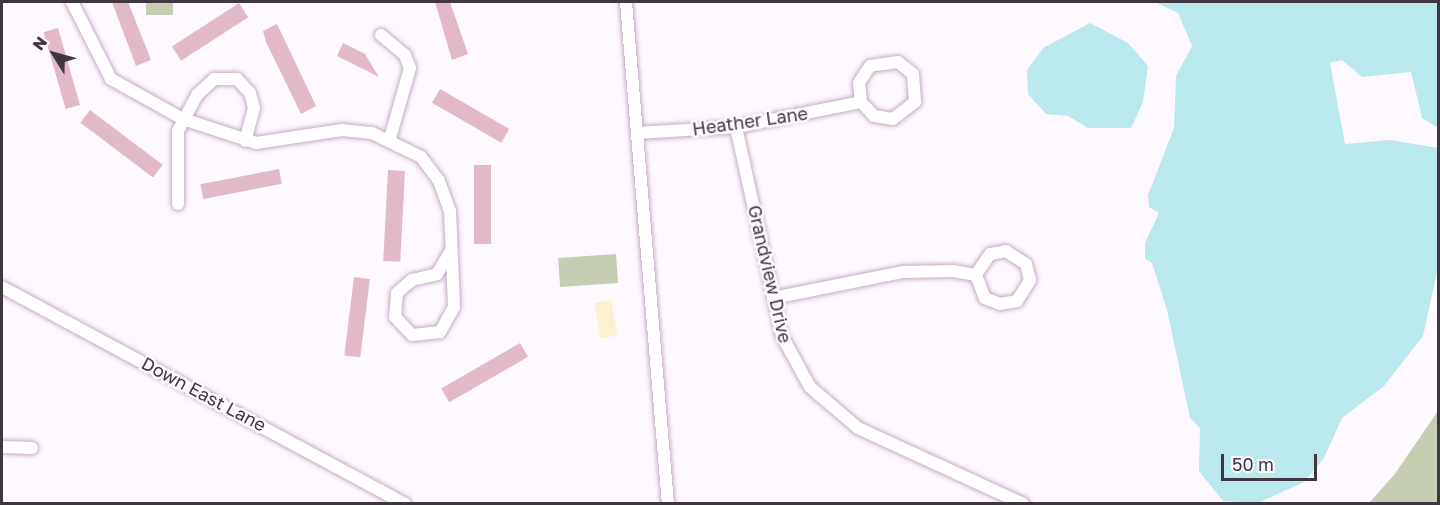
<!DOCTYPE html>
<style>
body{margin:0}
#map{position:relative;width:1440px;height:505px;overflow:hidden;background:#fef9fe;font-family:"Golos Text",sans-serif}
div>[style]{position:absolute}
.green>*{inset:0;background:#c5cdb3;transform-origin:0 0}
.sand>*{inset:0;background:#fbf1cc;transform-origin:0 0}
.water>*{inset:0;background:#b9e9ed}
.building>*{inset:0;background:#e2b9c7;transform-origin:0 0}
.roads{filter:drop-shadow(0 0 2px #c4acc5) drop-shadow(0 0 2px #c4acc5)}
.minor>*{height:12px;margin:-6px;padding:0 6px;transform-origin:6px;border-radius:6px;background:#fff}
span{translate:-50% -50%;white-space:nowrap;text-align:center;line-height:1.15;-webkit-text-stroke:5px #fef9fe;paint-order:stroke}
.street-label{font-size:18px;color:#413741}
.frame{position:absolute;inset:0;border:3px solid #413741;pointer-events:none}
.north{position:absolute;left:24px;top:24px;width:60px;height:60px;-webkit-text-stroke:4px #fef9fe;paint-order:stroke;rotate:307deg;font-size:16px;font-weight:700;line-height:24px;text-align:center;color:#413741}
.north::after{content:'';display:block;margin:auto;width:21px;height:27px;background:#413741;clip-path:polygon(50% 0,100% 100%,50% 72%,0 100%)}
.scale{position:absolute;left:1221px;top:454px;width:96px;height:27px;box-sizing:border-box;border:3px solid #413741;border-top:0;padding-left:8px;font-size:18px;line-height:21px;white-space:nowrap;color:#413741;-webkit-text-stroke:4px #fef9fe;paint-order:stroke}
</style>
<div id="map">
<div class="green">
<div style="left:146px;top:2px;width:27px;height:13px"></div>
<div style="left:616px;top:254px;width:29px;height:58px;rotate:86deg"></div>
<div style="clip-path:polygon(1438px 411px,1438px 503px,1369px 503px,1394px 475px)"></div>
</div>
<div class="sand">
<div style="left:611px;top:300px;width:36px;height:17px;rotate:80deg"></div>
</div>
<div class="water">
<div style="clip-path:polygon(1155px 2px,1438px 2px,1438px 128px,1422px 118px,1411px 72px,1362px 77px,1342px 60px,1330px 63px,1345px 144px,1390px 140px,1438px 148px,1438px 268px,1423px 336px,1384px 386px,1342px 418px,1324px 458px,1304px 482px,1258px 503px,1223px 501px,1199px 471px,1200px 428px,1190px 418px,1167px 310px,1152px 263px,1145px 259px,1145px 243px,1159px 213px,1149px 207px,1148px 195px,1174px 128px,1176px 76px,1192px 46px,1178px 13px)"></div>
<div style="clip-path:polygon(1090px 23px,1128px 43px,1148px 66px,1143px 102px,1131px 128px,1088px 128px,1068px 116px,1046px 114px,1028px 94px,1027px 70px,1043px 48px)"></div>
</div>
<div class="building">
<div style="clip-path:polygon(112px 2px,128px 2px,151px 60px,136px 66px)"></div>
<div style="clip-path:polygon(435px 2px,450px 2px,468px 54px,452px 60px)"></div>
<div style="left:239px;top:3px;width:17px;height:80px;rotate:57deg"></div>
<div style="clip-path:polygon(277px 24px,316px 106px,301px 114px,266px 42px,263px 31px)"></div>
<div style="left:58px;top:28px;width:80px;height:15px;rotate:74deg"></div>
<div style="clip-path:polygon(343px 43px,365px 54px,379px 77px,337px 56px)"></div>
<div style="left:440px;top:89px;width:80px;height:16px;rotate:30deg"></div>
<div style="left:90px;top:110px;width:91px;height:16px;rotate:37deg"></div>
<div style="left:474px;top:165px;width:17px;height:79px"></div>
<div style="left:279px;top:169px;width:15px;height:80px;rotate:79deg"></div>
<div style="left:388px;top:170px;width:17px;height:91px;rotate:3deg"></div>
<div style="left:354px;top:277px;width:16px;height:79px;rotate:7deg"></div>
<div style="left:520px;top:343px;width:16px;height:91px;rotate:60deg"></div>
</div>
<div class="roads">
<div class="minor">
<div style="left:72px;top:2px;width:86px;rotate:63.1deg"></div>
<div style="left:111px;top:79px;width:82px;rotate:29.1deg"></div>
<div style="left:183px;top:119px;width:77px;rotate:18.2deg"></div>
<div style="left:256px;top:143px;width:87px;rotate:-8.6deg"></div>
<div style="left:342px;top:130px;width:30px;rotate:6deg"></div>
<div style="left:372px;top:133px;width:55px;rotate:26.1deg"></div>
<div style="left:421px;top:157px;width:30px;rotate:53deg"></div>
<div style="left:439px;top:181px;width:32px;rotate:70deg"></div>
<div style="left:450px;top:211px;width:96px;rotate:87.6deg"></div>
<div style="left:454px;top:307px;width:29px;rotate:119deg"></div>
<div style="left:440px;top:332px;width:28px;rotate:174deg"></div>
<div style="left:412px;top:335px;width:25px;rotate:-133deg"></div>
<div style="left:395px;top:317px;width:24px;rotate:-85deg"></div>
<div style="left:397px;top:293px;width:20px;rotate:-41deg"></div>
<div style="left:412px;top:280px;width:26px;rotate:-13deg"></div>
<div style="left:437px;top:274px;width:27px;rotate:-59deg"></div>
<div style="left:626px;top:2px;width:504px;rotate:85.22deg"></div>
<div style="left:381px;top:35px;width:31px;rotate:40deg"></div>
<div style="left:405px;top:55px;width:14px;rotate:69deg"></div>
<div style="left:410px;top:68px;width:73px;rotate:105.9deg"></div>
<div style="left:736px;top:127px;width:214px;rotate:77.6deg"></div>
<div style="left:782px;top:336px;width:58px;rotate:61.2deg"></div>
<div style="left:810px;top:387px;width:63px;rotate:40.5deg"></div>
<div style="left:858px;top:428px;width:182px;rotate:24.7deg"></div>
<div style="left:637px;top:133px;width:99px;rotate:-3.5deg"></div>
<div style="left:736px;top:127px;width:127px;rotate:-11.3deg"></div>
<div style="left:861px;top:102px;width:19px;rotate:47deg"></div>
<div style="left:874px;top:116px;width:19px;rotate:9deg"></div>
<div style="left:893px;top:119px;width:28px;rotate:-38deg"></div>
<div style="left:915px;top:102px;width:28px;rotate:-94deg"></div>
<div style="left:913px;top:74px;width:19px;rotate:-141deg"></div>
<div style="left:898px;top:62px;width:28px;rotate:172deg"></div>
<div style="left:870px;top:66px;width:20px;rotate:123deg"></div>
<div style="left:859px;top:83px;width:19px;rotate:84deg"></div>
<div style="left:178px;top:204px;width:73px;rotate:-90deg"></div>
<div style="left:178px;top:131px;width:41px;rotate:-62.2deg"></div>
<div style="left:197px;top:95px;width:23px;rotate:-43deg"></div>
<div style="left:214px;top:79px;width:23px"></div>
<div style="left:237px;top:79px;width:19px;rotate:47deg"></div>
<div style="left:250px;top:93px;width:16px;rotate:75deg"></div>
<div style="left:254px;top:108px;width:34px;rotate:105deg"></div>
<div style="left:2px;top:287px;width:458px;rotate:28.3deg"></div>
<div style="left:773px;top:298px;width:133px;rotate:-11.3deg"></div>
<div style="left:903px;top:272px;width:50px;rotate:-1.1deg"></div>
<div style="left:953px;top:271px;width:23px;rotate:10deg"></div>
<div style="left:976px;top:275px;width:25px;rotate:69deg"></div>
<div style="left:985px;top:298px;width:16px;rotate:22deg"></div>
<div style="left:1000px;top:304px;width:17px;rotate:-10deg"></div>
<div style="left:1017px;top:301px;width:25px;rotate:-58deg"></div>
<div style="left:1030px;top:280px;width:16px;rotate:-104deg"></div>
<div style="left:1026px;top:264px;width:24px;rotate:-147deg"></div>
<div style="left:1006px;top:251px;width:16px;rotate:169deg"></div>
<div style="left:990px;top:254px;width:25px;rotate:124deg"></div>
<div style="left:2px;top:447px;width:30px;rotate:2deg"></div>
</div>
</div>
<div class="street-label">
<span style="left:750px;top:121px;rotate:-8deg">Heather Lane</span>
<span style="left:770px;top:274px;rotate:77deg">Grandview Drive</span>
<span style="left:204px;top:394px;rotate:28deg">Down East Lane</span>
</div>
<div class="frame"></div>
<div class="north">N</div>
<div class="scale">50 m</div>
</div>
